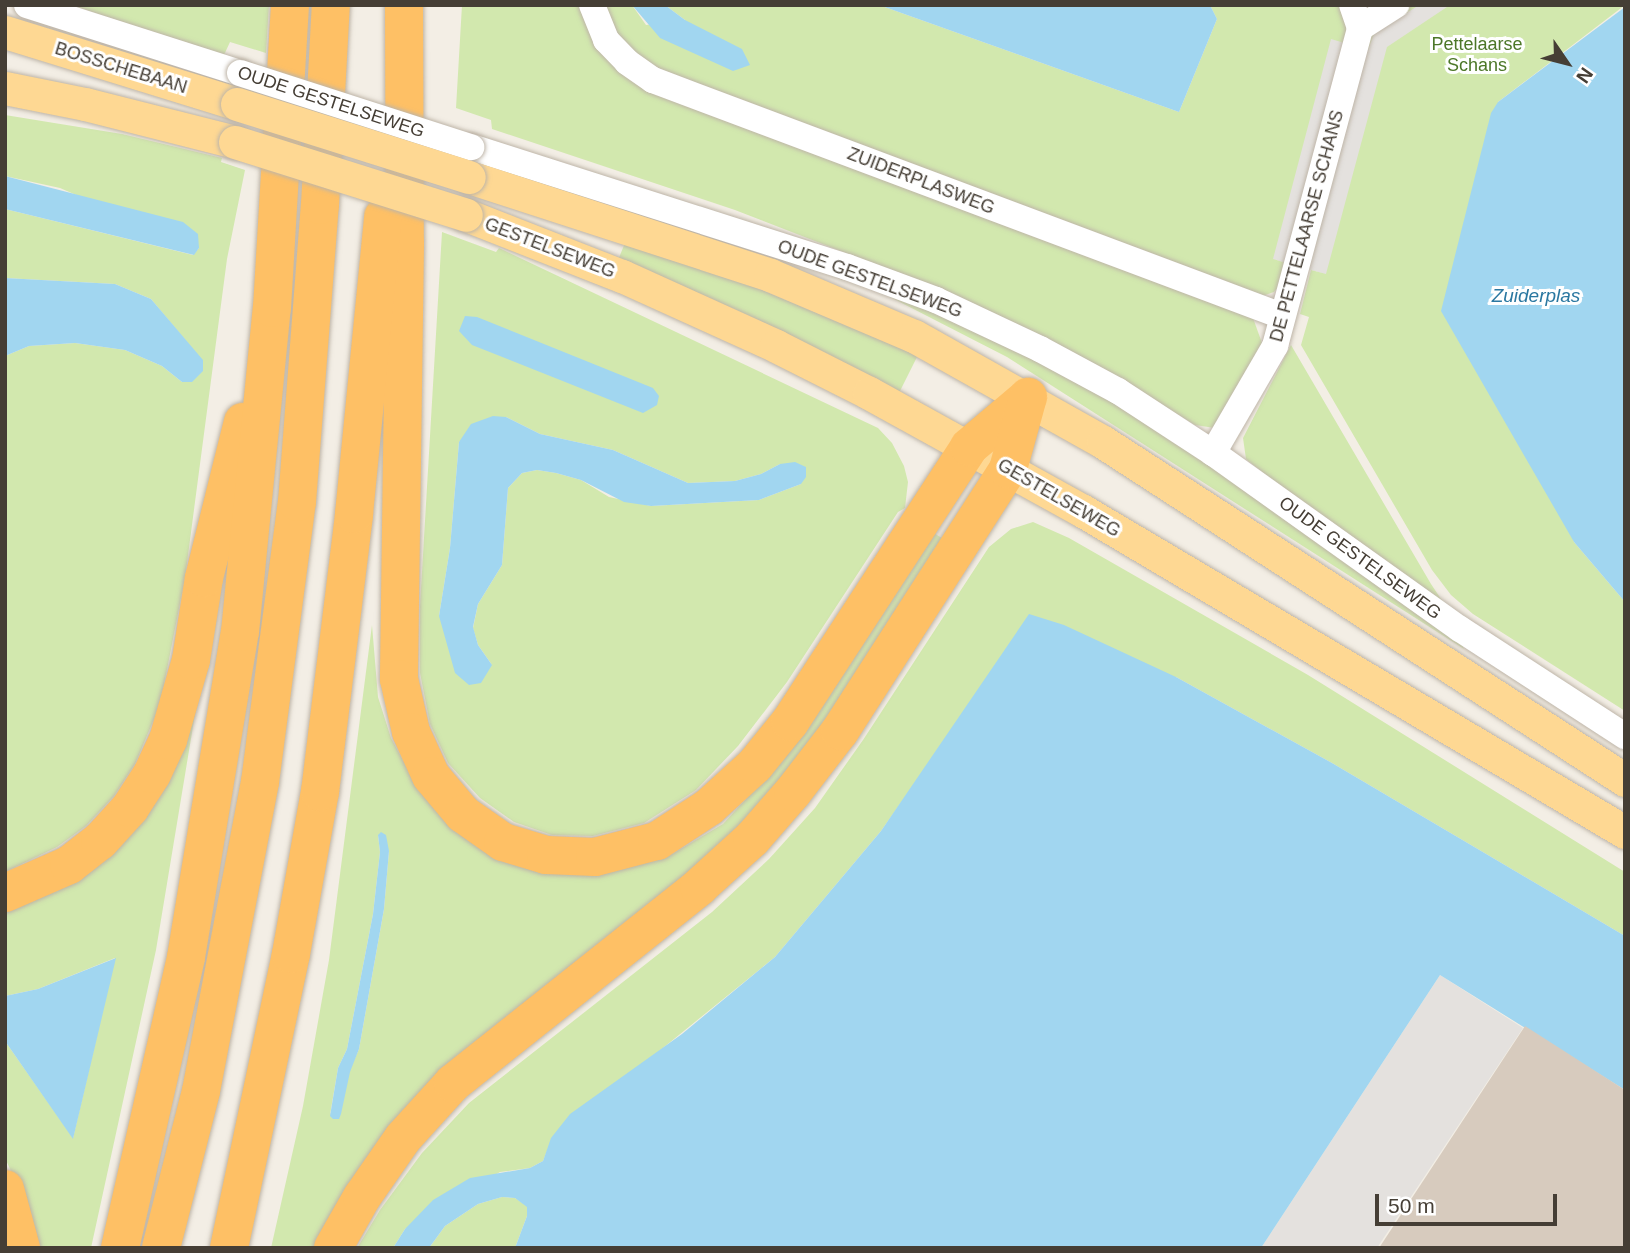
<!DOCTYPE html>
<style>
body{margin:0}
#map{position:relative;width:1630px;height:1253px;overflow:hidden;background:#f3eee5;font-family:Arial,sans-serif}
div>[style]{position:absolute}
.green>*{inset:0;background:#d2e8ae}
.parking>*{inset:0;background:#e4e1de}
.water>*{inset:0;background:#a1d6f0}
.building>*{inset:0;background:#d7cbbe}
.roads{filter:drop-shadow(0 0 2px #beb5a8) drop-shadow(0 0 2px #beb5a8)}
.minor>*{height:26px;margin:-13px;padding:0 13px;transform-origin:13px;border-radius:13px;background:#fff}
.major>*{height:33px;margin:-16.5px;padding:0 16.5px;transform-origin:16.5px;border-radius:16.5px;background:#fed893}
.highway>*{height:38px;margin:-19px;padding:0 19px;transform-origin:19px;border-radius:19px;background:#fec065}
.bridges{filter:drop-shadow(0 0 2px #beb5a8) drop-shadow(0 0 2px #beb5a8)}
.minor-bridge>*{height:26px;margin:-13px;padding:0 13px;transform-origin:13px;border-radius:13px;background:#fff}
.major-bridge>*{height:33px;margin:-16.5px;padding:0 16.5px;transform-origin:16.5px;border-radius:16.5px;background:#fed893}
span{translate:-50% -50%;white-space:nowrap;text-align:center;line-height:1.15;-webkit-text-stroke:6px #fff;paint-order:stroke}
.park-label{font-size:18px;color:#4c7728}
.street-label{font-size:18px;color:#453e35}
.water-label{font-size:19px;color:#2b78a1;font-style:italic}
.frame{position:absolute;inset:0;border:7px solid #453e35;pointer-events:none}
.north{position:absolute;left:1532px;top:28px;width:70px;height:70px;-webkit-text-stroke:5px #fff;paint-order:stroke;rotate:125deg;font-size:19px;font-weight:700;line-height:28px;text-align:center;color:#453e35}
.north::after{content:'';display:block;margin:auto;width:24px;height:32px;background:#453e35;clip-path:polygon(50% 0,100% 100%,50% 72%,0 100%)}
.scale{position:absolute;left:1375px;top:1194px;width:182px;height:32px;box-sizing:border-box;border:4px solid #453e35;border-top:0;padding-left:9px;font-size:21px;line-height:24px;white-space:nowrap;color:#453e35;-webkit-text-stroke:5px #fff;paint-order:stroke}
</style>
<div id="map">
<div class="green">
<div style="clip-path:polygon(71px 5px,269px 5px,266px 53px,230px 42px,224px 55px)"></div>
<div style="clip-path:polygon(462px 5px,585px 5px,622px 68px,1253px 318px,1262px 343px,1215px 428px,1195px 425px,1126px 383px,851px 255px,735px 210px,492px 129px,491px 120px,456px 108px)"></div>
<div style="clip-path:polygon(602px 5px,632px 5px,646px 25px,685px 20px,665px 5px,879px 5px,1179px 112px,1217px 19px,1210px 5px,1625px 5px,1498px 102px,1574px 542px,1625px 602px,1625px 711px,1473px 614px,1451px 595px,1432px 570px,1301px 345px,1309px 317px,1300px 314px,1311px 270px,1327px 274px,1274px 259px,1289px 264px,1283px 281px,1274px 292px,1262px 296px,781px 118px,633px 58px,614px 37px)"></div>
<div style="clip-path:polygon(5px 115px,122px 134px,222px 158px,221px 162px,245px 170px,227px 259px,185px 578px,160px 705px,135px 764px,114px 796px,86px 826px,57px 847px,5px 872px,5px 356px,29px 346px,75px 343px,125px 350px,162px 366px,182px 382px,202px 360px,151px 299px,115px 284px,5px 278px,5px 209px,193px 255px,199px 248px,60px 188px,5px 176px)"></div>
<div style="clip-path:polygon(evenodd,442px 232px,496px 252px,499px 248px,878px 428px,892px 443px,904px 466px,908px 482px,905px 508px,898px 512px,787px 682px,738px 746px,696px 790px,644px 823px,593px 836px,552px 835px,514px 822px,480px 798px,448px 763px,430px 724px,420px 673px,420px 606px,442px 232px,506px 417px,540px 434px,613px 450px,688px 483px,735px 481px,761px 474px,780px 464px,801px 484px,759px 500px,651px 506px,609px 497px,581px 480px,556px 473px,537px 470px,522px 473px,508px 488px,502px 565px,478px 604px,473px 628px,478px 645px,492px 665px,439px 616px,450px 548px,459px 442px,506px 417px)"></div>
<div style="clip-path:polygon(625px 243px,750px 285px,918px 355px,899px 393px,618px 260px)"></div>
<div style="clip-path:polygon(857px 280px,933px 305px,1085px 382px,1251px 490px,1458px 637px,1464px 649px,1007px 357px)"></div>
<div style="clip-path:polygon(1291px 345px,1431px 584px,1445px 605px,1302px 504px,1246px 459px,1243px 438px)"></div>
<div style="clip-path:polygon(1033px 522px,1069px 538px,1308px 675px,1625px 872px,1625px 936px,1332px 763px,1176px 677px,926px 767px,881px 831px,775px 957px,552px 1138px,543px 1161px,530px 1168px,500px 1172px,405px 1229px,393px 1248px,357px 1248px,380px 1210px,422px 1153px,469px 1103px,712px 912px,769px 859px,815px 808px,863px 740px,989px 547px,1011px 529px)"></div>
<div style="clip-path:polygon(evenodd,932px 532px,942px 538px,832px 713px,737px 833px,492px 1034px,322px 1248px,271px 1248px,303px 1106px,329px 960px,372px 625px,378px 697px,391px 738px,414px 781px,456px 821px,667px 857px,723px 824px,770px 773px,932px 532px,378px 835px,389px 851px,384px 909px,359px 1049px,330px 1115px,338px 1068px,347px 1049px,373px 914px,380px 852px,378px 835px)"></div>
<div style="clip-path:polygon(204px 660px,156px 950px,91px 1248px,35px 1248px,15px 1180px,5px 1158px,5px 1041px,73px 1138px,115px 958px,38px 989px,5px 996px,5px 905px,74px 875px)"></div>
<div style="clip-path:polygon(502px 1197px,515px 1198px,527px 1206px,527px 1216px,515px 1248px,429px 1248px,445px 1226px,478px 1204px)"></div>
</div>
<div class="parking">
<div style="clip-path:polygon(1419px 5px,1450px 5px,1387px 47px,1326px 274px,1273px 259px,1331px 39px,1368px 50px,1374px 34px)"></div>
<div style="clip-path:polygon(1440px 975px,1523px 1028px,1377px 1248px,1261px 1248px)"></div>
</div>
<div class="water">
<div style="clip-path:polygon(632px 5px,665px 5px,685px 20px,742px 49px,750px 65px,733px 71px,660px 38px)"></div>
<div style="clip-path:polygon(879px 5px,1210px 5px,1217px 19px,1179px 112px)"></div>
<div style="clip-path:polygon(1625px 7px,1625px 602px,1574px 542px,1441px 311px,1491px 113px,1498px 102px)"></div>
<div style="clip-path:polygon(5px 176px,183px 222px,198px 234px,199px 248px,194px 255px,5px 209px)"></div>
<div style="clip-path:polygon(5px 278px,115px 284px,151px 299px,203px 360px,203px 371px,192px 382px,182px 382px,162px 366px,125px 350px,75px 343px,29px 346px,5px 356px)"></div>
<div style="clip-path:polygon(465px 316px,477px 317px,653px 388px,659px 396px,657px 405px,643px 413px,472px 345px,459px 331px)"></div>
<div style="clip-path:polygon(493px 416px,506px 417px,540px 434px,613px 450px,688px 483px,735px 481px,761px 474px,780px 464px,795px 462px,806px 467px,806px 477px,801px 484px,759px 500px,651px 506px,624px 502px,581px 480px,556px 473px,537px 470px,522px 473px,508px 488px,502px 565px,478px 604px,473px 627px,478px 645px,492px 665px,481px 683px,469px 685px,455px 673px,439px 616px,450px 548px,459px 442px,471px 424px)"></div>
<div style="clip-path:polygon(1029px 614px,1064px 625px,1176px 677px,1332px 763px,1625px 936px,1625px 1090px,1440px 975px,1261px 1248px,515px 1248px,527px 1216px,527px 1207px,515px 1198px,502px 1197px,478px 1204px,445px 1226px,429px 1248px,393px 1248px,405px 1229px,433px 1200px,470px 1178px,530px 1168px,543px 1161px,551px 1138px,570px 1114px,682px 1034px,775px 957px,881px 831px)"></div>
<div style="clip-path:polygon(381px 832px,386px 835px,389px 851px,384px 909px,359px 1049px,350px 1072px,341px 1114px,339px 1119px,333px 1119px,330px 1116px,338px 1068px,347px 1049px,373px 914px,380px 852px,378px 835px)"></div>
<div style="clip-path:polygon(116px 958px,73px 1139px,5px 1041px,5px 996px,38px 989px)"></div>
</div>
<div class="building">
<div style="clip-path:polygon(1525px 1026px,1625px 1090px,1625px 1248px,1379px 1248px)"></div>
</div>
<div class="roads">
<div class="minor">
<div style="left:27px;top:5px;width:224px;rotate:17.7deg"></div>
<div style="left:592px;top:5px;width:38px;rotate:68deg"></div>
<div style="left:606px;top:40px;width:30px;rotate:46deg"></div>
<div style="left:627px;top:62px;width:32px;rotate:35deg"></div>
<div style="left:653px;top:80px;width:672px;rotate:20.57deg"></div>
<div style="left:1360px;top:28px;width:43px;rotate:-32.6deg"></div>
<div style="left:471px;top:147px;width:395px;rotate:17.7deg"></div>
<div style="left:847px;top:267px;width:95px;rotate:20.3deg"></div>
<div style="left:936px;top:300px;width:115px;rotate:25.2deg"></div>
<div style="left:1040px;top:349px;width:89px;rotate:28.3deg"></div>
<div style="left:1118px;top:391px;width:113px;rotate:33.1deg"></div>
<div style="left:1213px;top:453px;width:303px;rotate:35.5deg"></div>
<div style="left:1460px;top:629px;width:197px;rotate:33deg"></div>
<div style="left:1213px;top:453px;width:124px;rotate:-59.9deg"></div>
<div style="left:1275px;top:346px;width:329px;rotate:-75deg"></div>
<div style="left:1360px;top:28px;width:24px;rotate:-109deg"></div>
</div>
<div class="major">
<div style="left:5px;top:32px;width:243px;rotate:17.2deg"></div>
<div style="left:5px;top:88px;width:82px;rotate:11.3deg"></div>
<div style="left:85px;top:104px;width:155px;rotate:14.2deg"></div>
<div style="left:469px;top:177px;width:317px;rotate:18deg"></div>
<div style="left:770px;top:275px;width:156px;rotate:23deg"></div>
<div style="left:914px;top:336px;width:217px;rotate:29.3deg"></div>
<div style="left:1103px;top:442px;width:622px;rotate:32.92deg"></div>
<div style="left:466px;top:215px;width:168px;rotate:21.4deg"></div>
<div style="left:622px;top:276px;width:169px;rotate:24.4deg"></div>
<div style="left:776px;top:346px;width:104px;rotate:26.8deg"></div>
<div style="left:869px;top:393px;width:244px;rotate:28.9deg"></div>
<div style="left:1083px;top:511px;width:630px;rotate:30.64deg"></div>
</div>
<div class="highway">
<div style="left:404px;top:5px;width:238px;rotate:89.8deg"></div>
<div style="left:405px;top:243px;width:436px;rotate:90.8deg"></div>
<div style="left:399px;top:679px;width:54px;rotate:77.2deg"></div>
<div style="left:411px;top:732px;width:48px;rotate:65.6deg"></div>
<div style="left:431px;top:776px;width:50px;rotate:49.9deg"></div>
<div style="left:463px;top:814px;width:49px;rotate:35deg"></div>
<div style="left:503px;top:842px;width:45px;rotate:16.8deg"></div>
<div style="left:546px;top:855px;width:49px;rotate:2.3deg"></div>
<div style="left:595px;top:857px;width:64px;rotate:-14.5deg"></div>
<div style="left:657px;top:841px;width:62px;rotate:-33.2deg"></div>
<div style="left:709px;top:807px;width:62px;rotate:-42.4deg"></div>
<div style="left:755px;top:765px;width:55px;rotate:-50.9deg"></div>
<div style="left:790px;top:722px;width:328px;rotate:-56.9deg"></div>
<div style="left:969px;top:447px;width:77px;rotate:-40.3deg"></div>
<div style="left:5px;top:893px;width:70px;rotate:-23.6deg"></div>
<div style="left:69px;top:865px;width:39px;rotate:-38deg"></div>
<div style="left:100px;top:841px;width:45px;rotate:-47.7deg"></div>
<div style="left:130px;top:808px;width:40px;rotate:-57.1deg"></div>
<div style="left:152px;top:774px;width:38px;rotate:-65deg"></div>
<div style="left:168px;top:740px;width:83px;rotate:-74deg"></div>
<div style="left:191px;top:660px;width:83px;rotate:-81deg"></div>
<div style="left:204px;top:578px;width:161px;rotate:-76deg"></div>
<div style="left:5px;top:1189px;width:61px;rotate:74.8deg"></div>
<div style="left:120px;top:1248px;width:298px;rotate:-77.2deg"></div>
<div style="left:186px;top:957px;width:329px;rotate:-80.6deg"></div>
<div style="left:240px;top:632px;width:326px;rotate:-84.4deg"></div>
<div style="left:272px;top:308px;width:304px;rotate:-86.6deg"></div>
<div style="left:161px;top:1248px;width:162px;rotate:-75.7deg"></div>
<div style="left:201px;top:1091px;width:315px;rotate:-79.2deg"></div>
<div style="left:260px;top:782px;width:282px;rotate:-82.5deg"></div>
<div style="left:297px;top:502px;width:298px;rotate:-85.6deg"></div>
<div style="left:320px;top:205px;width:200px;rotate:-86.9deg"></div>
<div style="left:229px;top:1248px;width:300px;rotate:-78.1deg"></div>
<div style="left:291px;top:954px;width:165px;rotate:-79.9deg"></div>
<div style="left:320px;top:792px;width:280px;rotate:-83deg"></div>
<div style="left:354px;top:514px;width:299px;rotate:-84.4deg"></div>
<div style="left:333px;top:1248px;width:59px;rotate:-60.4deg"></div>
<div style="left:362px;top:1197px;width:72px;rotate:-55.2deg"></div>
<div style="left:403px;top:1138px;width:74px;rotate:-47.7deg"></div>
<div style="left:453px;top:1083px;width:315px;rotate:-38.5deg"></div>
<div style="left:699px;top:887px;width:72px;rotate:-42.2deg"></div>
<div style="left:752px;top:839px;width:62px;rotate:-48.9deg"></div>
<div style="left:793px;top:792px;width:77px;rotate:-52.4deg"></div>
<div style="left:840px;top:731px;width:311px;rotate:-57.3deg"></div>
<div style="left:1008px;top:469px;width:75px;rotate:-74.5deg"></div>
</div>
</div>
<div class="bridges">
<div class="minor-bridge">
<div style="left:240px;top:73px;width:243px;rotate:17.8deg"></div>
</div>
<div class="major-bridge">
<div style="left:237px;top:104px;width:243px;rotate:17.5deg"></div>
<div style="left:235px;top:142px;width:242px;rotate:17.5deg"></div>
</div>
</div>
<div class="park-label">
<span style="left:1477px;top:55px">Pettelaarse<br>Schans</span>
</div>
<div class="street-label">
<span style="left:121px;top:68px;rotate:17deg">BOSSCHEBAAN</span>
<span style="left:331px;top:102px;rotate:18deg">OUDE GESTELSEWEG</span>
<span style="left:921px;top:181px;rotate:21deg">ZUIDERPLASWEG</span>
<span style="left:1307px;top:226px;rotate:-75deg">DE PETTELAARSE SCHANS</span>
<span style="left:550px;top:248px;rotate:21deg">GESTELSEWEG</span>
<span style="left:870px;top:279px;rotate:20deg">OUDE GESTELSEWEG</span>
<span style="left:1059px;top:498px;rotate:30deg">GESTELSEWEG</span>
<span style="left:1360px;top:558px;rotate:36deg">OUDE GESTELSEWEG</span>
</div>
<div class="water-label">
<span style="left:1536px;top:296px">Zuiderplas</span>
</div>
<div class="frame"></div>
<div class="north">N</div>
<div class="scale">50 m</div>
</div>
